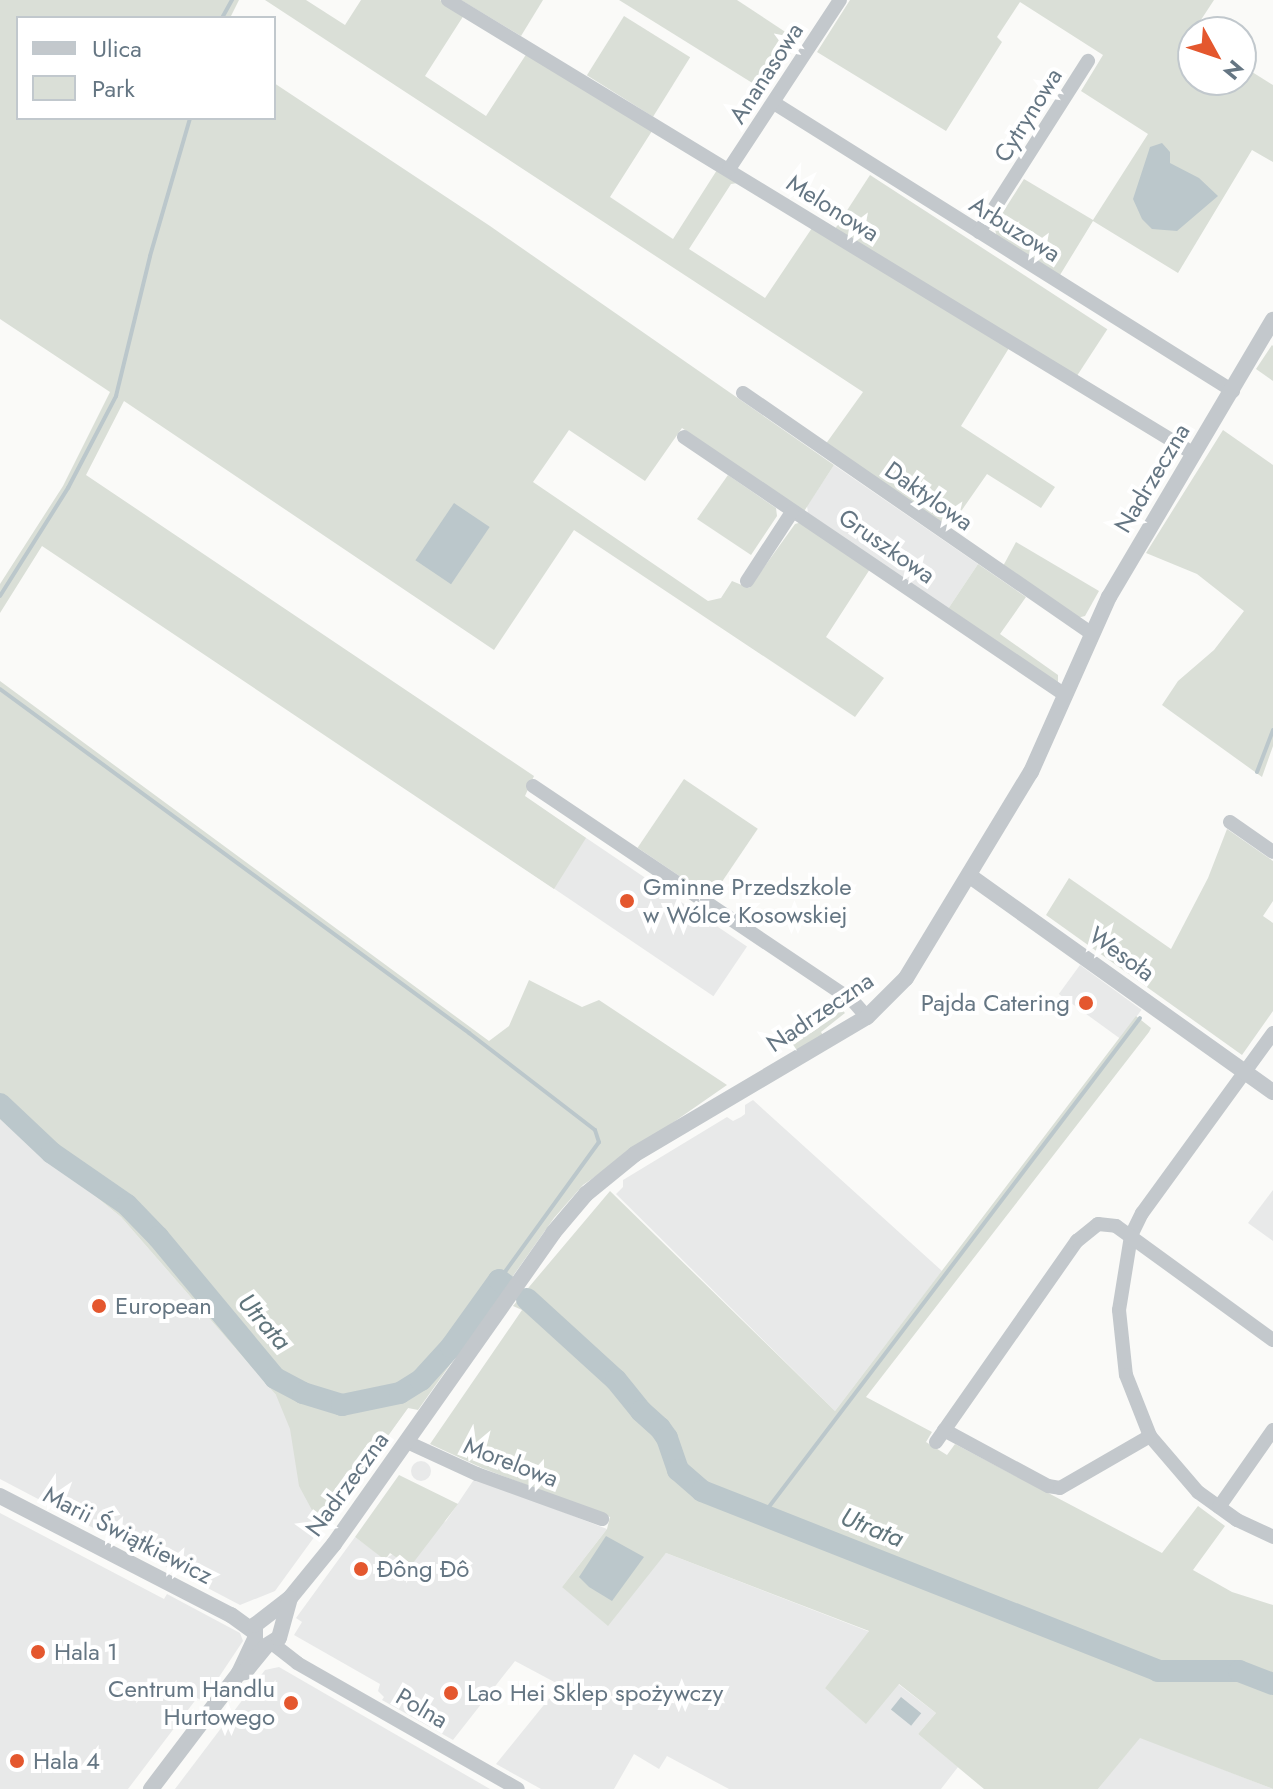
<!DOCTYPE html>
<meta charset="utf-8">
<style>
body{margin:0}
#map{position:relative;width:1273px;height:1789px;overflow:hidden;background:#fafaf8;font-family:Jost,sans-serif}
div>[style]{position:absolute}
.built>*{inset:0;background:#e8e9e9;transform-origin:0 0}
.round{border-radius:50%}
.green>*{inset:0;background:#dadfd7;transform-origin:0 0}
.water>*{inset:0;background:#bbc7cb;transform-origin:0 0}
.stream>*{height:4px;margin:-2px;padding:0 2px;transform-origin:2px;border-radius:2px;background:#bbc7cb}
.river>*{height:22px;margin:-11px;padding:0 11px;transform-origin:11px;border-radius:11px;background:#bbc7cb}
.minor>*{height:14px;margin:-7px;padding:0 7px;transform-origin:7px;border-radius:7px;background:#c3c8cc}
.tertiary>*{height:16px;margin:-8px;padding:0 8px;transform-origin:8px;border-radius:8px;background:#c3c8cc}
.dots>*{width:22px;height:22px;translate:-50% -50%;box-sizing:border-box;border:4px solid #fff;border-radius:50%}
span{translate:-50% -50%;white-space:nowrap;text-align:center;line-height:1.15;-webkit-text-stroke:8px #fff;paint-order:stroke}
.street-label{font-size:24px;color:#657683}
.poi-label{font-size:24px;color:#657683}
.left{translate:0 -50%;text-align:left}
.right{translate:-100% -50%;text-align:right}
.water-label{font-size:26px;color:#60757c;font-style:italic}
.legend{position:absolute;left:16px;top:16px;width:260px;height:104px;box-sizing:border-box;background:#fff;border:2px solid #c1c8cd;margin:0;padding:10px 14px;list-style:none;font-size:24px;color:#657683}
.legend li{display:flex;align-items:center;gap:16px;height:40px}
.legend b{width:40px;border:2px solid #c1c8cd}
.north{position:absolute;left:1177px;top:16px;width:80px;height:80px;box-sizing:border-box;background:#fff;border:2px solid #c1c8cd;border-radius:50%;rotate:130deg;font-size:22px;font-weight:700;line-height:32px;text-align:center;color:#657683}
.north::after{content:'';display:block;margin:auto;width:28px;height:36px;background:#e4572e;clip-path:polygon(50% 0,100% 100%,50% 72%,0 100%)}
</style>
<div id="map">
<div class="built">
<div style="clip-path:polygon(834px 465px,978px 564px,948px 609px,808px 513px,807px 506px)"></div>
<div style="left:524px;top:796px;width:269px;height:60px;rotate:34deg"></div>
<div style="left:1080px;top:965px;width:76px;height:36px;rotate:36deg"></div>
<div style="clip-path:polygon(753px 1100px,942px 1271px,835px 1411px,616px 1194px,623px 1187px,623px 1180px,727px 1117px,733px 1121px,741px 1117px,745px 1114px,745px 1105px)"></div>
<div style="clip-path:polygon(0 1119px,121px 1217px,276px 1395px,408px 1408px,275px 1591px,240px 1605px,0 1479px)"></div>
<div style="clip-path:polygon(1273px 1190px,1273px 1241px,1248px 1223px)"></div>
<div class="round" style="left:411px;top:1461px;width:20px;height:20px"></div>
<div style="clip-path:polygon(475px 1478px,607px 1529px,562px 1587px,659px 1561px,666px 1553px,870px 1632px,825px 1688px,898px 1684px,936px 1713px,918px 1734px,958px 1767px,941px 1789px,729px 1789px,667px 1756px,659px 1769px,634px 1754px,614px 1789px,541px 1789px,496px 1764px,560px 1685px,515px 1661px,453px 1740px,382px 1700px,384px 1697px,378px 1691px,380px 1684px,294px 1635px,302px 1622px,296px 1618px,355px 1537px,385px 1559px,446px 1521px)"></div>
<div style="clip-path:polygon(0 1513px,164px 1599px,167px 1594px,240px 1633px,243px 1641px,203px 1701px,197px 1698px,128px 1789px,0 1789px)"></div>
<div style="clip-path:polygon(279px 1667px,490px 1789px,175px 1789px,265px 1670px)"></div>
<div style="clip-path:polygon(1140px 1737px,1273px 1789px,1098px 1789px)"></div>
</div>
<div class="green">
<div style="clip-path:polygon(0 0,239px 0,230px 18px,18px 18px,18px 118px,274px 118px,274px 83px,490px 226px,834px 465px,803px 513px,682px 428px,645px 481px,569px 430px,533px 482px,708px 601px,721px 598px,732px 581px,749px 588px,795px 524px,802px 522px,870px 569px,826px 637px,884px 678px,855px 717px,574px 530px,494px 650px,124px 401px,86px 475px,534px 776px,525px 796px,586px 838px,554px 889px,42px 546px,0 613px,0 584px,63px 486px,110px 392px,0 319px)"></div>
<div style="clip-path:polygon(265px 0,306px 0,345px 25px,361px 0,440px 0,464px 15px,425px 76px,486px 116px,527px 53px,652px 131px,610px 197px,673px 239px,717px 170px,738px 183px,731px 184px,689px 249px,765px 298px,812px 228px,1009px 348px,961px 426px,1055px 487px,1041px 508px,987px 474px,948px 530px,825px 445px,863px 392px)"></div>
<div style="clip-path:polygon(461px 0,543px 0,521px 36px)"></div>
<div style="clip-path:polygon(619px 0,737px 0,799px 41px,768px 88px,762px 89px)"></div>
<div style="clip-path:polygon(850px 0,1214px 0,1193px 32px,1193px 80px,1241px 80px,1241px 65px,1273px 85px,1273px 162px,1252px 150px,1178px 273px,1093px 221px,1060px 275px,997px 237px,994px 226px,1024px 179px,1093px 220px,1148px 134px,1081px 91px,1103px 55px,1020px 2px,997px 37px,1002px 42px,946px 131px,817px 52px)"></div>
<div style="left:624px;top:16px;width:78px;height:70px;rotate:32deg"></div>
<div style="left:870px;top:175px;width:283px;height:64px;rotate:33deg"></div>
<div style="clip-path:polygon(1272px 345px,1273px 346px,1273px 381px,1256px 369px)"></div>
<div style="clip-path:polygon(1223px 430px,1273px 465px,1273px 746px,1262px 777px,1162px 705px,1178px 681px,1214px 650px,1244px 611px,1197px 574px,1146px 553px)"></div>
<div style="clip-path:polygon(728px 475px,776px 508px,777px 516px,751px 555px,697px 519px)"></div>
<div style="clip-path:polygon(1016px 542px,1099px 591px,1085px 616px,1077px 618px,1002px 568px)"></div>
<div style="clip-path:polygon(978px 564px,1026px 597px,1000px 634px,1058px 675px,1058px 685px,948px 609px)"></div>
<div style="clip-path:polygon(0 681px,489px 1041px,509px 1026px,529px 980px,582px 1007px,599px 1000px,727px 1085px,583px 1185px,554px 1218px,418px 1410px,408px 1408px,326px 1522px,313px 1512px,299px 1486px,290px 1429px,276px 1395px,121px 1217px,0 1119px)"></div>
<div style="left:684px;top:779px;width:89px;height:83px;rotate:34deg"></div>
<div style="clip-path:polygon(1227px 829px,1273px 861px,1273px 901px,1263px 916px,1273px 923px,1273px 1011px,1242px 1055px,1046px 915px,1069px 878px,1171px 949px,1208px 878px)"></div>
<div style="clip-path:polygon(832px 999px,845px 1013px,821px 1032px,824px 1037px,797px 1052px,783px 1041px,818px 1019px)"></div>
<div style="clip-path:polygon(1136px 1016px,1151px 1028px,1149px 1032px,866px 1397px,932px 1432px,926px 1442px,947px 1455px,955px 1444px,1162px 1553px,1198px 1506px,1225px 1526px,1193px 1570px,1232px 1592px,1273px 1605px,1273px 1789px,1140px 1738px,1098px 1789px,984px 1789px,918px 1734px,936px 1713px,899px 1684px,866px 1724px,825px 1688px,869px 1631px,666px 1553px,608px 1626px,562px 1587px,607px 1529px,610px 1517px,482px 1468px,430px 1444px,522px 1310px,513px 1306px,610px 1191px,835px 1411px)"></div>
<div style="clip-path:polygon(399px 1475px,458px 1504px,410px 1567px,390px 1553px,385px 1560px,355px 1537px)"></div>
</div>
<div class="water">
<div style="clip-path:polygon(1162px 143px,1170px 152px,1170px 163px,1199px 178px,1218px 196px,1177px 231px,1152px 229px,1142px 219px,1133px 199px,1150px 147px)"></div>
<div style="left:454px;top:503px;width:43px;height:69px;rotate:34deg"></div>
<div style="clip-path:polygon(606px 1536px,644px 1557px,612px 1601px,589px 1587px,579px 1577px)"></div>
<div style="left:901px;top:1697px;width:26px;height:16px;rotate:39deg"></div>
</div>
<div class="stream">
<div style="left:222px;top:18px;width:21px;rotate:-61deg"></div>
<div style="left:0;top:596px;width:128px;rotate:-57.8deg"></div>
<div style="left:68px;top:488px;width:104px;rotate:-62.4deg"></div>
<div style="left:116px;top:396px;width:144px;rotate:-76.3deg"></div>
<div style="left:150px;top:256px;width:144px;rotate:-73.8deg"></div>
<div style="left:0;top:689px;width:582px;rotate:36.26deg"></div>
<div style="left:469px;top:1033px;width:159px;rotate:37.6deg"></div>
<div style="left:595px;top:1130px;width:13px;rotate:72deg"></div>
<div style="left:599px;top:1142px;width:170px;rotate:125.9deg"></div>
<div style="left:1257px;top:772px;width:45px;rotate:-69.1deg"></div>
<div style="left:762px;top:1516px;width:625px;rotate:-52.8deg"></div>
</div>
<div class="river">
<div style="left:0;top:1104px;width:71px;rotate:43.3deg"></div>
<div style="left:52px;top:1153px;width:91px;rotate:34.7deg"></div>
<div style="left:127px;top:1205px;width:45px;rotate:45.9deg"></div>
<div style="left:158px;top:1237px;width:183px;rotate:50.3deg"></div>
<div style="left:275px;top:1378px;width:32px;rotate:28deg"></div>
<div style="left:303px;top:1393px;width:41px;rotate:17.1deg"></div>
<div style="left:342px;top:1405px;width:59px;rotate:-11.7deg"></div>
<div style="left:400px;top:1393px;width:25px;rotate:-32deg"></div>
<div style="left:421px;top:1380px;width:45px;rotate:-47.7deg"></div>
<div style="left:451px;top:1347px;width:82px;rotate:-54.4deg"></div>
<div style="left:499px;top:1280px;width:9px;rotate:36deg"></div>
<div style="left:527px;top:1299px;width:120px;rotate:42.3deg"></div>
<div style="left:616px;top:1380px;width:40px;rotate:51deg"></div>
<div style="left:641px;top:1411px;width:25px;rotate:42deg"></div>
<div style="left:660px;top:1428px;width:12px;rotate:55deg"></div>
<div style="left:667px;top:1438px;width:34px;rotate:71deg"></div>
<div style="left:678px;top:1470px;width:32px;rotate:41deg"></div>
<div style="left:702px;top:1491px;width:490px;rotate:21.5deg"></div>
<div style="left:1158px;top:1671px;width:81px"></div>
<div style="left:1239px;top:1671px;width:36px;rotate:21deg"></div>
</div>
<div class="minor">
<div style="left:448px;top:0;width:873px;rotate:31.32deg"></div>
<div style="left:774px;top:103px;width:542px;rotate:32.11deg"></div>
<div style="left:729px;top:169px;width:202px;rotate:-56.7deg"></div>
<div style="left:979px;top:232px;width:203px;rotate:-57.5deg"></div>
<div style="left:743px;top:393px;width:423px;rotate:34.6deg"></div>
<div style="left:684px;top:437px;width:458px;rotate:34.1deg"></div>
<div style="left:747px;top:581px;width:82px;rotate:-56.9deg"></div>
<div style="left:533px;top:786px;width:386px;rotate:33.9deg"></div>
<div style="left:853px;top:1001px;width:21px;rotate:49deg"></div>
<div style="left:1230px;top:822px;width:52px;rotate:34.9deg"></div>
<div style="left:1273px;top:1033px;width:223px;rotate:126deg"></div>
<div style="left:1142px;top:1213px;width:25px;rotate:116deg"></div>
<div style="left:1131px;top:1236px;width:75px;rotate:99.2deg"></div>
<div style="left:1119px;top:1310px;width:65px;rotate:83.9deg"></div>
<div style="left:1126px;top:1375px;width:66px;rotate:68.5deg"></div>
<div style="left:1150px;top:1436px;width:74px;rotate:49.4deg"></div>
<div style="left:1198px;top:1492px;width:48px;rotate:35.7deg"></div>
<div style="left:1237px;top:1520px;width:40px;rotate:25deg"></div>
<div style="left:944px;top:1430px;width:118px;rotate:28.3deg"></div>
<div style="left:1048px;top:1486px;width:12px;rotate:9deg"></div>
<div style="left:1060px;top:1488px;width:104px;rotate:-30deg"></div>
<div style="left:407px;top:1442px;width:77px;rotate:24.6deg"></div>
<div style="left:477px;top:1474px;width:133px;rotate:19.8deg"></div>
<div style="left:936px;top:1442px;width:246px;rotate:-55deg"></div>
<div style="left:1077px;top:1241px;width:27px;rotate:-39deg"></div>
<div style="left:1098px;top:1224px;width:18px;rotate:6deg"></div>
<div style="left:1116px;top:1226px;width:194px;rotate:36deg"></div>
<div style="left:1219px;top:1507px;width:94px;rotate:-55deg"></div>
<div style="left:273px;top:1644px;width:31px;rotate:38deg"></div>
<div style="left:297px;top:1663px;width:254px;rotate:29.7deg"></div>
</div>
<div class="tertiary">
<div style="left:970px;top:876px;width:372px;rotate:35.5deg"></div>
<div style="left:0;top:1496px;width:260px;rotate:27.3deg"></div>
<div style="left:231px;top:1615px;width:29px;rotate:36deg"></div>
<div style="left:239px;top:1673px;width:38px;rotate:-65deg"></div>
<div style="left:255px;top:1638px;width:13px;rotate:-90deg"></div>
<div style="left:255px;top:1625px;width:44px;rotate:-37.6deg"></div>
<div style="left:290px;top:1598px;width:70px;rotate:-50.8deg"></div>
<div style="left:334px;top:1544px;width:380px;rotate:-54.8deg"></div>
<div style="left:553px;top:1233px;width:51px;rotate:-49.8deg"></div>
<div style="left:586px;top:1194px;width:63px;rotate:-39.2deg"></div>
<div style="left:635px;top:1154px;width:269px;rotate:-30.6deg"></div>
<div style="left:867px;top:1017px;width:55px;rotate:-45deg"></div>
<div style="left:906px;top:978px;width:241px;rotate:-58.8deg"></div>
<div style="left:1031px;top:772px;width:192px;rotate:-66deg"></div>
<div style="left:1109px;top:597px;width:322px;rotate:-59.4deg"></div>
<div style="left:151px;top:1789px;width:146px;rotate:-52.8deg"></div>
<div style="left:239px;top:1673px;width:6px;rotate:-9deg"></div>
<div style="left:245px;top:1672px;width:33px;rotate:-51deg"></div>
<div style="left:266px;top:1646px;width:15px;rotate:-32deg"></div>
<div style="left:279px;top:1638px;width:41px;rotate:-74.6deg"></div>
</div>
<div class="dots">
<div style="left:627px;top:901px;background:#e4572e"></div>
<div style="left:1086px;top:1003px;background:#e4572e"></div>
<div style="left:99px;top:1306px;background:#e4572e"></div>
<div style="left:361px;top:1569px;background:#e4572e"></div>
<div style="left:38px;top:1652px;background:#e4572e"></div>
<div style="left:451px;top:1693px;background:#e4572e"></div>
<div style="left:291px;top:1703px;background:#e4572e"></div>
<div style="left:17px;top:1761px;background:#e4572e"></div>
</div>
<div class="street-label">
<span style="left:766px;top:73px;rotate:-57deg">Ananasowa</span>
<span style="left:1028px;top:115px;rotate:-58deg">Cytrynowa</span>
<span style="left:833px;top:208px;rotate:32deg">Melonowa</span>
<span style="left:1015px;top:229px;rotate:32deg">Arbuzowa</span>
<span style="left:1152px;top:478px;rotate:-59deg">Nadrzeczna</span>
<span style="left:929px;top:496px;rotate:35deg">Daktylowa</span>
<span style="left:887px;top:546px;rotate:35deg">Gruszkowa</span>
<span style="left:1122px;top:954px;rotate:36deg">Wesoła</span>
<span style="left:820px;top:1012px;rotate:-34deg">Nadrzeczna</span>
<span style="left:511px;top:1462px;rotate:21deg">Morelowa</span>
<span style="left:347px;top:1484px;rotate:-54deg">Nadrzeczna</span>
<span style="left:128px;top:1535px;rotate:27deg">Marii Świątkiewicz</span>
<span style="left:422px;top:1708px;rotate:30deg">Polna</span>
</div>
<div class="poi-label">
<span class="left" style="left:643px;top:901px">Gminne Przedszkole<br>w Wólce Kosowskiej</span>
<span class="right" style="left:1070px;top:1003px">Pajda Catering</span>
<span class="left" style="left:115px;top:1306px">European</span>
<span class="left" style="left:377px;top:1569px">Đông Đô</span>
<span class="left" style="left:54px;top:1652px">Hala 1</span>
<span class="right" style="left:275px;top:1703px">Centrum Handlu<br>Hurtowego</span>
<span class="left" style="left:467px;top:1693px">Lao Hei Sklep spożywczy</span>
<span class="left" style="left:33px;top:1761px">Hala 4</span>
</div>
<div class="water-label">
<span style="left:264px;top:1322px;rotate:49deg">Utrata</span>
<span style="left:872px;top:1528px;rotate:22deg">Utrata</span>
</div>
<ul class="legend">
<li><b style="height:10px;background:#c3c8cc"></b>Ulica</li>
<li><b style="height:22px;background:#dadfd7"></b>Park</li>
</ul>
<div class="north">N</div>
</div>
